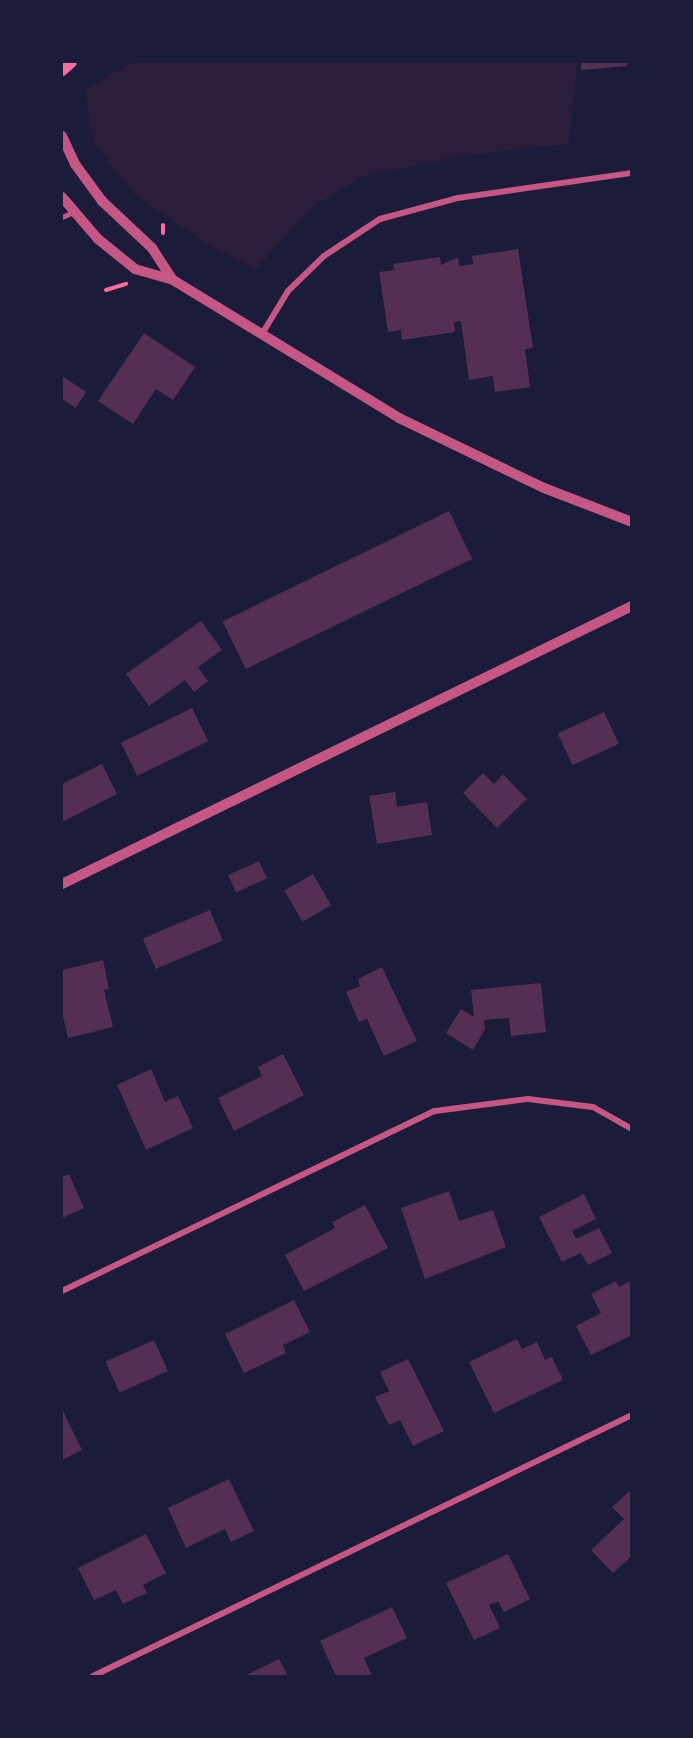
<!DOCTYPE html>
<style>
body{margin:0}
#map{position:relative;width:693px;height:1738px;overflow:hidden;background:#1b1b3a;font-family:Cabin,sans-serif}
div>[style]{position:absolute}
.green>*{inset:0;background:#2a1e3b}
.building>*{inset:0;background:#542f53;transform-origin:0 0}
.path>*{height:4px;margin:-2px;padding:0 2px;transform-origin:2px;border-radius:2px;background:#ff6b9d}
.service>*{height:4.5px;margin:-2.25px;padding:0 2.25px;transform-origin:2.25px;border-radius:2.25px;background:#c65784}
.minor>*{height:6px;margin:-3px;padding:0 3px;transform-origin:3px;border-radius:3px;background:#c65784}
.tertiary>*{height:10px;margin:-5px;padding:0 5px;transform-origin:5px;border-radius:5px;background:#c65784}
.secondary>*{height:12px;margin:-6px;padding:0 6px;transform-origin:6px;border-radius:6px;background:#ff6b9d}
span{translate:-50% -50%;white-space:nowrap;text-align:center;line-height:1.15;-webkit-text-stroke:4.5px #1b1b3a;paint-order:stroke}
.frame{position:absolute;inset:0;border:63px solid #1b1b3a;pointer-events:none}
</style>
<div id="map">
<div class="green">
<div style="clip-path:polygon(133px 62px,577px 62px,569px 144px,465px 155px,363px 176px,311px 208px,256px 269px,208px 245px,135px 195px,93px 142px,85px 90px)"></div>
</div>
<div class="building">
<div style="clip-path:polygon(581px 62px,627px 62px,627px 66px,581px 70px)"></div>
<div style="clip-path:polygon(518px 249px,533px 348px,525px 349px,530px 387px,495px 392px,493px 376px,469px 380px,461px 321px,454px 322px,455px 332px,402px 340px,401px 330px,388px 332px,379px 272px,394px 270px,393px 264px,440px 257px,441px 265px,458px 257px,459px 266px,473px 264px,472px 256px)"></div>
<div style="clip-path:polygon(144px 333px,195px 367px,173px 400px,156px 389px,133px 424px,98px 401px)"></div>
<div style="clip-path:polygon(62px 376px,86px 392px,76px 408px,62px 399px)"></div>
<div style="left:449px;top:511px;width:53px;height:252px;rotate:64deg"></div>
<div style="clip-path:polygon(201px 621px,222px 650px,198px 667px,208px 681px,194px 692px,185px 680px,149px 706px,126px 674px)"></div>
<div style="left:192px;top:708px;width:37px;height:79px;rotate:64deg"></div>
<div style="left:604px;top:712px;width:35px;height:51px;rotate:65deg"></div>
<div style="clip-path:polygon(102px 764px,117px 794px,62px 822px,62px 784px)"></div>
<div style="clip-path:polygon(483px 773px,494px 784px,503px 774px,527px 799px,497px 828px,463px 793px)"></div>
<div style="clip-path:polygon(395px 792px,397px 807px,427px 802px,432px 835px,377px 844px,369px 796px)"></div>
<div style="left:259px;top:861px;width:19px;height:34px;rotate:65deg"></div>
<div style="left:313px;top:874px;width:36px;height:33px;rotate:60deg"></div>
<div style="left:210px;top:910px;width:33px;height:73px;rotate:67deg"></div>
<div style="clip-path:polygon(103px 960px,109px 989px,104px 990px,113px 1027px,68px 1038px,62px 1012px,62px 970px)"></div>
<div style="clip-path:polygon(382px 967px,417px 1041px,384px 1056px,367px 1019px,359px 1022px,346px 992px,360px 986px,358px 979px)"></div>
<div style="clip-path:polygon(541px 983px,546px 1032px,511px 1036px,509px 1018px,484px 1020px,485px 1029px,473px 1050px,446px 1033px,461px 1009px,474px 1017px,471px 990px)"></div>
<div style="clip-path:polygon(283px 1054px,304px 1095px,234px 1131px,218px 1098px,262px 1076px,258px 1067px)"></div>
<div style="clip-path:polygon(151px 1069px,165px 1102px,178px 1096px,193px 1128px,146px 1150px,117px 1085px)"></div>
<div style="clip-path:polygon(69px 1174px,84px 1208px,62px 1218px,62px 1177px)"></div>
<div style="clip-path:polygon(449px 1191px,459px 1221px,493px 1210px,506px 1247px,425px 1279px,401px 1208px)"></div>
<div style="clip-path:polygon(584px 1194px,596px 1219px,572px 1231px,576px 1239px,599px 1228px,612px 1253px,588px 1265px,581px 1253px,562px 1262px,539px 1217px)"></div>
<div style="clip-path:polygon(365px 1205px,388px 1248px,304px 1291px,285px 1255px,335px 1228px,332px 1222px)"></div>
<div style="clip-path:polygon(632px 1280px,632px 1335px,591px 1355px,576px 1326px,601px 1313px,591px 1294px,616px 1281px,619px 1287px)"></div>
<div style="clip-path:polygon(294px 1300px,310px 1332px,283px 1345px,286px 1353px,244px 1373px,225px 1334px)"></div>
<div style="clip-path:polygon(517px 1339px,522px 1349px,537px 1342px,545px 1360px,552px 1357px,563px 1380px,494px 1413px,469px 1362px)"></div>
<div style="left:154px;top:1340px;width:34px;height:53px;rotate:66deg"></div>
<div style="clip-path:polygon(408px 1359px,444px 1431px,413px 1446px,400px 1420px,389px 1425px,375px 1397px,389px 1391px,380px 1372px)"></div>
<div style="clip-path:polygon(62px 1409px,82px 1450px,62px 1460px)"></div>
<div style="clip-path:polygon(229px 1479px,254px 1531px,231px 1542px,225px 1529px,186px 1548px,168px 1508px)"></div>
<div style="clip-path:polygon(632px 1489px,632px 1556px,613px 1573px,591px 1550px,624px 1519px,612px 1507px)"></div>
<div style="clip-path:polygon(146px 1534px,166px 1573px,143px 1585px,147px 1593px,123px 1604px,116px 1590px,94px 1600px,78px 1568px)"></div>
<div style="clip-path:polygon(508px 1554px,530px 1599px,504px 1612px,498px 1601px,489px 1605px,500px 1628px,474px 1640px,446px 1583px)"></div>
<div style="clip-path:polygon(392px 1607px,407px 1638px,364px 1658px,372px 1676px,336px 1676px,320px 1641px)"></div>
<div style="clip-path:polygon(279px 1659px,288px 1676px,244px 1676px)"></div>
</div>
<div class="path">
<div style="left:163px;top:233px;width:8px;rotate:-90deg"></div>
<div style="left:106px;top:290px;width:21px;rotate:-17deg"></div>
</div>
<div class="service">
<div style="left:62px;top:217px;width:12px;rotate:-24deg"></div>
</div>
<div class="minor">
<div style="left:262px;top:334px;width:50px;rotate:-58.8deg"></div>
<div style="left:288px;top:291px;width:50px;rotate:-44.2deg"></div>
<div style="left:324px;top:256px;width:67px;rotate:-33.5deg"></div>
<div style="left:380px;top:219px;width:81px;rotate:-15.1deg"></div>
<div style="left:458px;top:198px;width:176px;rotate:-8.2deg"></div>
<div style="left:62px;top:1291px;width:414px;rotate:-25.8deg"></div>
<div style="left:435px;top:1111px;width:94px;rotate:-7.4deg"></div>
<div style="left:528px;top:1099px;width:65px;rotate:7deg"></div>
<div style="left:593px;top:1107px;width:45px;rotate:29.4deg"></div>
<div style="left:93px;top:1676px;width:599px;rotate:-25.84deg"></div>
</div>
<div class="tertiary">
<div style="left:62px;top:136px;width:31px;rotate:65deg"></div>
<div style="left:75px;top:164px;width:46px;rotate:53.9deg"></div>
<div style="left:102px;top:201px;width:69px;rotate:43.2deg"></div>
<div style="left:152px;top:248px;width:38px;rotate:57deg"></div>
<div style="left:62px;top:197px;width:55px;rotate:49.4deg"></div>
<div style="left:98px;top:239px;width:48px;rotate:39deg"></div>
<div style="left:135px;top:269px;width:40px;rotate:16deg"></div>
<div style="left:173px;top:280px;width:265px;rotate:31.4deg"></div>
<div style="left:399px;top:418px;width:161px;rotate:25.8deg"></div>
<div style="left:544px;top:488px;width:94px;rotate:21.1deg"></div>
<div style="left:62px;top:884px;width:634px;rotate:-26deg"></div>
</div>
<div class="secondary">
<div style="left:62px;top:70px;width:12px;rotate:-42deg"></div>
</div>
<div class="frame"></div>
</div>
